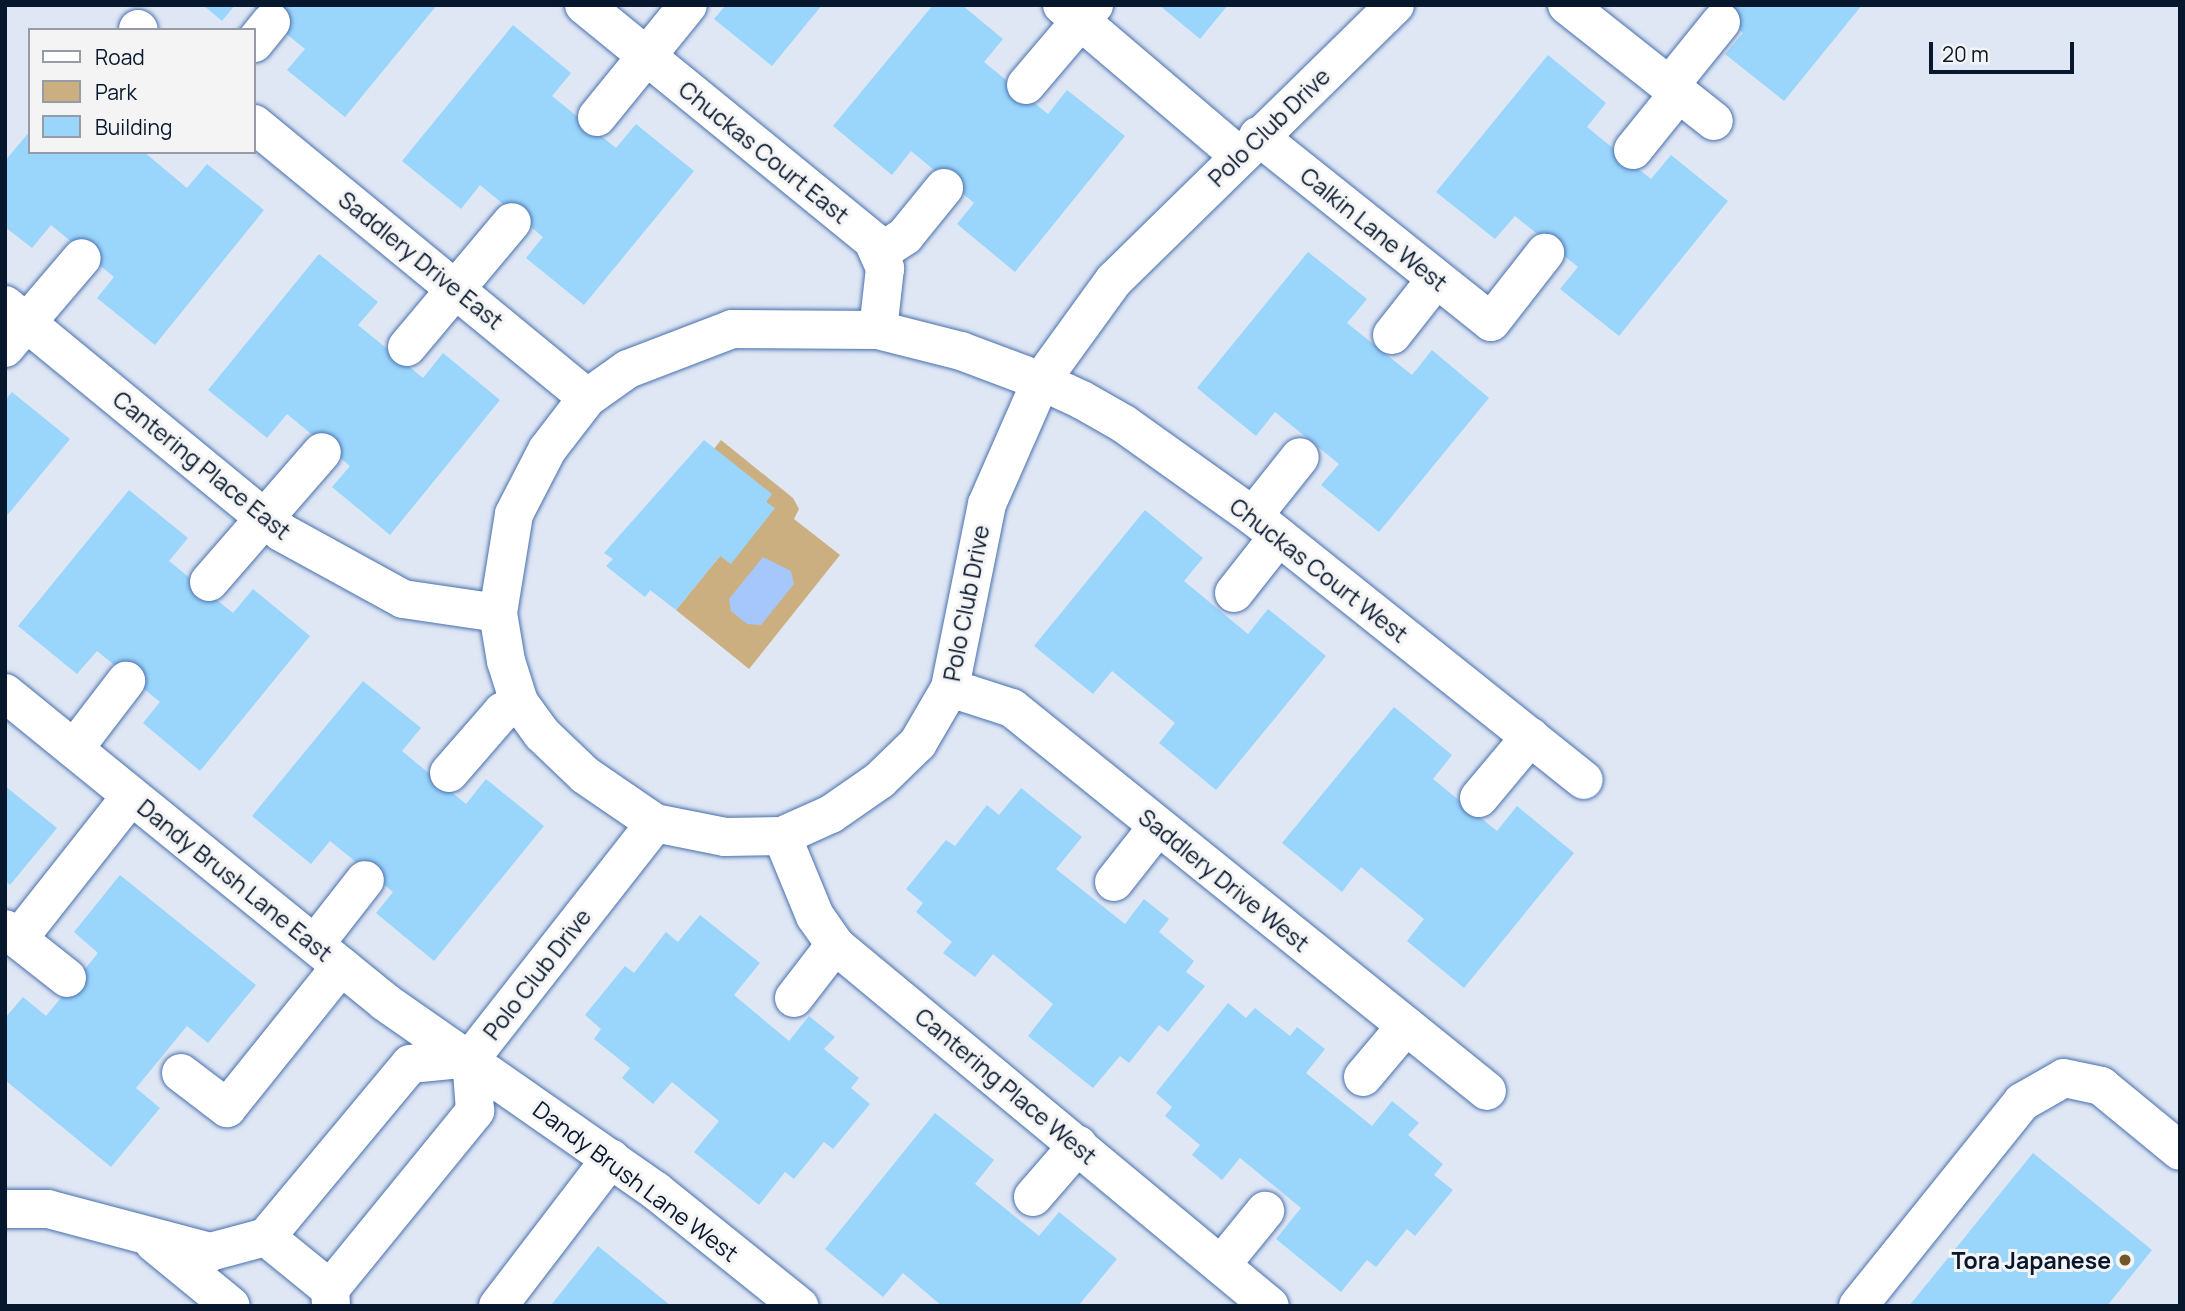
<!DOCTYPE html>
<style>
body{margin:0}
#map{position:relative;width:2185px;height:1311px;overflow:hidden;background:#dfe7f5;font-family:Manrope,sans-serif}
div>[style]{position:absolute}
.green>*{inset:0;background:#ccaf81}
.water>*{inset:0;background:#a6c7fb}
.building>*{inset:0;background:#9ad5fc}
.roads{filter:drop-shadow(0 0 2px #4970ac) drop-shadow(0 0 2px #4970ac)}
.minor>*{height:38px;margin:-19px;padding:0 19px;transform-origin:19px;border-radius:19px;background:#fff}
.dots>*{width:19px;height:19px;translate:-50% -50%;box-sizing:border-box;border:4px solid #f4f4f4;border-radius:50%}
span{translate:-50% -50%;white-space:nowrap;text-align:center;line-height:1.15;-webkit-text-stroke:6px #f4f4f4;paint-order:stroke}
.street-label{font-size:23px;color:#07172e}
.poi-label{font-size:23px;color:#07172e;font-weight:700}
.right{translate:-100% -50%;text-align:right}
.frame{position:absolute;inset:0;border:7px solid #07172e;pointer-events:none}
.legend{position:absolute;left:28px;top:28px;width:228px;height:126px;box-sizing:border-box;background:#f4f4f4;border:2px solid #959ca5;margin:0;padding:9px 12px;list-style:none;font-size:21px;color:#07172e}
.legend li{display:flex;align-items:center;gap:14px;height:35px}
.legend b{width:35px;border:2px solid #959ca5}
.scale{position:absolute;left:1929px;top:42px;width:145px;height:32px;box-sizing:border-box;border:4px solid #07172e;border-top:0;padding-left:9px;font-size:21px;line-height:24px;white-space:nowrap;color:#07172e;-webkit-text-stroke:5px #f4f4f4;paint-order:stroke}
</style>
<div id="map">
<div class="green">
<div style="clip-path:polygon(721px 440px,793px 498px,799px 509px,794px 519px,840px 555px,749px 669px,676px 610px,720px 556px,774px 509px,766px 502px,771px 494px,714px 449px)"></div>
</div>
<div class="water">
<div style="clip-path:polygon(763px 557px,791px 571px,794px 584px,761px 625px,747px 624px,731px 611px,729px 599px)"></div>
</div>
<div class="building">
<div style="clip-path:polygon(203px 5px,235px 5px,222px 21px)"></div>
<div style="clip-path:polygon(251px 5px,437px 5px,345px 117px,287px 70px,305px 49px)"></div>
<div style="clip-path:polygon(726px 5px,822px 5px,772px 66px,714px 19px)"></div>
<div style="clip-path:polygon(933px 5px,962px 5px,1003px 39px,984px 62px,1048px 114px,1067px 90px,1125px 136px,1015px 272px,957px 224px,974px 203px,911px 151px,892px 175px,833px 126px)"></div>
<div style="clip-path:polygon(1159px 5px,1228px 5px,1200px 39px)"></div>
<div style="clip-path:polygon(1709px 5px,1862px 5px,1784px 101px,1725px 54px,1743px 33px)"></div>
<div style="clip-path:polygon(513px 25px,571px 73px,552px 96px,616px 148px,636px 124px,694px 171px,584px 305px,526px 258px,543px 237px,480px 185px,461px 209px,402px 161px)"></div>
<div style="clip-path:polygon(1548px 55px,1606px 103px,1587px 127px,1651px 179px,1671px 155px,1728px 201px,1619px 336px,1560px 289px,1578px 267px,1515px 216px,1495px 239px,1436px 192px)"></div>
<div style="clip-path:polygon(30px 131px,30px 152px,144px 152px,187px 188px,207px 164px,264px 210px,155px 345px,97px 298px,114px 277px,51px 225px,32px 248px,5px 227px,5px 161px)"></div>
<div style="clip-path:polygon(1308px 252px,1367px 299px,1347px 323px,1412px 375px,1432px 350px,1489px 398px,1379px 532px,1321px 485px,1339px 464px,1275px 412px,1256px 436px,1197px 388px)"></div>
<div style="clip-path:polygon(319px 254px,378px 302px,358px 325px,423px 378px,443px 353px,500px 400px,390px 535px,332px 487px,350px 466px,287px 414px,267px 438px,208px 390px)"></div>
<div style="clip-path:polygon(12px 392px,70px 439px,5px 518px,5px 400px)"></div>
<div style="clip-path:polygon(704px 440px,772px 494px,766px 502px,775px 508px,731px 564px,720px 556px,676px 610px,650px 590px,645px 597px,606px 566px,613px 559px,604px 553px)"></div>
<div style="clip-path:polygon(129px 490px,188px 538px,169px 561px,233px 613px,253px 589px,310px 636px,200px 771px,143px 723px,160px 702px,97px 651px,77px 674px,18px 626px)"></div>
<div style="clip-path:polygon(1145px 510px,1203px 558px,1184px 581px,1248px 634px,1268px 609px,1326px 656px,1216px 790px,1159px 743px,1175px 723px,1112px 671px,1093px 694px,1034px 646px)"></div>
<div style="clip-path:polygon(363px 681px,421px 728px,402px 751px,466px 804px,486px 779px,544px 826px,434px 961px,376px 913px,393px 892px,330px 841px,311px 864px,252px 816px)"></div>
<div style="clip-path:polygon(1394px 707px,1452px 755px,1433px 779px,1497px 831px,1517px 806px,1574px 853px,1464px 988px,1407px 941px,1424px 919px,1361px 867px,1342px 892px,1282px 843px)"></div>
<div style="clip-path:polygon(5px 786px,57px 828px,10px 885px,5px 881px)"></div>
<div style="clip-path:polygon(1021px 788px,1082px 837px,1056px 869px,1125px 924px,1144px 899px,1169px 919px,1159px 932px,1194px 961px,1186px 972px,1205px 986px,1168px 1032px,1159px 1025px,1129px 1063px,1120px 1056px,1093px 1088px,1028px 1036px,1053px 1004px,993px 954px,975px 977px,943px 953px,952px 942px,916px 912px,923px 903px,906px 889px,946px 840px,955px 846px,987px 805px,999px 815px)"></div>
<div style="clip-path:polygon(120px 875px,256px 985px,208px 1043px,187px 1026px,136px 1088px,160px 1108px,111px 1167px,5px 1080px,5px 1018px,23px 997px,46px 1016px,98px 953px,74px 932px)"></div>
<div style="clip-path:polygon(700px 915px,760px 963px,734px 995px,789px 1041px,809px 1016px,835px 1037px,824px 1049px,859px 1078px,851px 1088px,870px 1104px,833px 1149px,824px 1142px,794px 1179px,785px 1172px,759px 1205px,694px 1152px,719px 1121px,672px 1082px,653px 1104px,622px 1078px,630px 1068px,594px 1039px,601px 1029px,585px 1015px,625px 966px,634px 973px,666px 932px,678px 942px)"></div>
<div style="clip-path:polygon(1228px 1003px,1246px 1018px,1255px 1008px,1290px 1036px,1297px 1027px,1325px 1049px,1306px 1073px,1372px 1126px,1392px 1101px,1419px 1123px,1408px 1135px,1443px 1164px,1434px 1175px,1453px 1190px,1415px 1236px,1407px 1229px,1376px 1267px,1367px 1260px,1341px 1292px,1276px 1239px,1301px 1208px,1240px 1158px,1222px 1180px,1192px 1155px,1200px 1145px,1165px 1116px,1172px 1107px,1156px 1093px)"></div>
<div style="clip-path:polygon(935px 1113px,994px 1160px,975px 1184px,1039px 1236px,1059px 1212px,1117px 1259px,1078px 1306px,942px 1306px,903px 1273px,883px 1297px,825px 1249px)"></div>
<div style="clip-path:polygon(2033px 1153px,2152px 1250px,2107px 1306px,1909px 1306px)"></div>
<div style="clip-path:polygon(598px 1246px,671px 1306px,552px 1304px)"></div>
</div>
<div class="roads">
<div class="minor">
<div style="left:584px;top:5px;width:373px;rotate:39.2deg"></div>
<div style="left:873px;top:241px;width:30px;rotate:66deg"></div>
<div style="left:885px;top:268px;width:62px;rotate:96.4deg"></div>
<div style="left:1062px;top:5px;width:231px;rotate:40.4deg"></div>
<div style="left:1395px;top:5px;width:393px;rotate:135.6deg"></div>
<div style="left:1114px;top:280px;width:125px;rotate:125.9deg"></div>
<div style="left:1041px;top:381px;width:134px;rotate:113.7deg"></div>
<div style="left:987px;top:504px;width:188px;rotate:101.4deg"></div>
<div style="left:950px;top:688px;width:64px;rotate:120.2deg"></div>
<div style="left:918px;top:743px;width:53px;rotate:135.8deg"></div>
<div style="left:880px;top:780px;width:60px;rotate:145.2deg"></div>
<div style="left:831px;top:814px;width:54px;rotate:155.8deg"></div>
<div style="left:782px;top:836px;width:57px;rotate:179deg"></div>
<div style="left:725px;top:837px;width:71px;rotate:-168.7deg"></div>
<div style="left:655px;top:823px;width:85px;rotate:-145.6deg"></div>
<div style="left:585px;top:775px;width:59px;rotate:-136.4deg"></div>
<div style="left:542px;top:734px;width:39px;rotate:-126deg"></div>
<div style="left:519px;top:702px;width:43px;rotate:-107.6deg"></div>
<div style="left:506px;top:661px;width:49px;rotate:-99.5deg"></div>
<div style="left:498px;top:613px;width:100px;rotate:-80.8deg"></div>
<div style="left:514px;top:514px;width:72px;rotate:-62.7deg"></div>
<div style="left:547px;top:450px;width:66px;rotate:-52.4deg"></div>
<div style="left:587px;top:398px;width:50px;rotate:-35.3deg"></div>
<div style="left:628px;top:369px;width:111px;rotate:-21deg"></div>
<div style="left:732px;top:329px;width:146px;rotate:0.4deg"></div>
<div style="left:878px;top:330px;width:86px;rotate:14.2deg"></div>
<div style="left:961px;top:351px;width:85px;rotate:20.6deg"></div>
<div style="left:1041px;top:381px;width:45px;rotate:24.9deg"></div>
<div style="left:1082px;top:400px;width:48px;rotate:29.7deg"></div>
<div style="left:1124px;top:424px;width:158px;rotate:35.5deg"></div>
<div style="left:1253px;top:516px;width:423px;rotate:38.6deg"></div>
<div style="left:1567px;top:5px;width:187px;rotate:38.3deg"></div>
<div style="left:138px;top:29px;width:1px;rotate:45deg"></div>
<div style="left:254px;top:43px;width:27px;rotate:-51deg"></div>
<div style="left:1026px;top:85px;width:105px;rotate:-49.6deg"></div>
<div style="left:1670px;top:85px;width:81px;rotate:-51deg"></div>
<div style="left:597px;top:117px;width:144px;rotate:-50.9deg"></div>
<div style="left:254px;top:124px;width:431px;rotate:39.4deg"></div>
<div style="left:1258px;top:136px;width:298px;rotate:38.6deg"></div>
<div style="left:1491px;top:322px;width:88px;rotate:-52deg"></div>
<div style="left:1633px;top:150px;width:73px;rotate:-51.1deg"></div>
<div style="left:879px;top:253px;width:31px;rotate:-33deg"></div>
<div style="left:905px;top:236px;width:62px;rotate:-50.9deg"></div>
<div style="left:5px;top:305px;width:357px;rotate:39.4deg"></div>
<div style="left:281px;top:532px;width:139px;rotate:28.8deg"></div>
<div style="left:403px;top:599px;width:96px;rotate:8.4deg"></div>
<div style="left:1392px;top:335px;width:71px;rotate:-51.8deg"></div>
<div style="left:407px;top:347px;width:163px;rotate:-50deg"></div>
<div style="left:5px;top:348px;width:118px;rotate:-49.5deg"></div>
<div style="left:1253px;top:516px;width:75px;rotate:-51.5deg"></div>
<div style="left:209px;top:582px;width:172px;rotate:-49deg"></div>
<div style="left:1234px;top:593px;width:71px;rotate:-51.8deg"></div>
<div style="left:950px;top:688px;width:65px;rotate:17.9deg"></div>
<div style="left:1012px;top:708px;width:610px;rotate:38.88deg"></div>
<div style="left:5px;top:693px;width:490px;rotate:39.1deg"></div>
<div style="left:385px;top:1002px;width:330px;rotate:34.9deg"></div>
<div style="left:656px;top:1191px;width:184px;rotate:38.8deg"></div>
<div style="left:74px;top:749px;width:86px;rotate:-52.6deg"></div>
<div style="left:449px;top:773px;width:81px;rotate:-49deg"></div>
<div style="left:502px;top:712px;width:20px;rotate:-30deg"></div>
<div style="left:1479px;top:798px;width:80px;rotate:-50.1deg"></div>
<div style="left:782px;top:836px;width:87px;rotate:67.6deg"></div>
<div style="left:815px;top:916px;width:35px;rotate:55deg"></div>
<div style="left:835px;top:945px;width:565px;rotate:39.69deg"></div>
<div style="left:1114px;top:882px;width:71px;rotate:-51.8deg"></div>
<div style="left:5px;top:929px;width:79px;rotate:38.3deg"></div>
<div style="left:18px;top:939px;width:182px;rotate:-51.7deg"></div>
<div style="left:315px;top:944px;width:81px;rotate:-52deg"></div>
<div style="left:794px;top:998px;width:67px;rotate:-52.3deg"></div>
<div style="left:181px;top:1073px;width:58px;rotate:37.3deg"></div>
<div style="left:227px;top:1108px;width:182px;rotate:-51.2deg"></div>
<div style="left:1363px;top:1077px;width:67px;rotate:-49.9deg"></div>
<div style="left:1033px;top:1197px;width:69px;rotate:-49.1deg"></div>
<div style="left:5px;top:1209px;width:43px"></div>
<div style="left:48px;top:1209px;width:168px;rotate:14.9deg"></div>
<div style="left:210px;top:1252px;width:58px;rotate:-15deg"></div>
<div style="left:266px;top:1237px;width:225px;rotate:-50.2deg"></div>
<div style="left:410px;top:1064px;width:61px;rotate:-5.6deg"></div>
<div style="left:266px;top:1237px;width:82px;rotate:39.1deg"></div>
<div style="left:154px;top:1243px;width:99px;rotate:39.3deg"></div>
<div style="left:1221px;top:1265px;width:70px;rotate:-50.8deg"></div>
<div style="left:331px;top:1306px;width:17px;rotate:-93deg"></div>
<div style="left:330px;top:1289px;width:230px;rotate:-50.8deg"></div>
<div style="left:475px;top:1111px;width:53px;rotate:-94.3deg"></div>
<div style="left:471px;top:1058px;width:298px;rotate:-51.9deg"></div>
<div style="left:498px;top:1306px;width:186px;rotate:-52.6deg"></div>
<div style="left:1858px;top:1306px;width:262px;rotate:-51.2deg"></div>
<div style="left:2022px;top:1102px;width:48px;rotate:-29.7deg"></div>
<div style="left:2064px;top:1078px;width:38px;rotate:12deg"></div>
<div style="left:2101px;top:1086px;width:102px;rotate:39.4deg"></div>
</div>
</div>
<div class="dots">
<div style="left:2125px;top:1260px;background:#715628"></div>
</div>
<div class="street-label">
<span style="left:1269px;top:127px;rotate:-44deg">Polo Club Drive</span>
<span style="left:764px;top:152px;rotate:39deg">Chuckas Court East</span>
<span style="left:1374px;top:229px;rotate:39deg">Calkin Lane West</span>
<span style="left:421px;top:260px;rotate:39deg">Saddlery Drive East</span>
<span style="left:202px;top:465px;rotate:39deg">Cantering Place East</span>
<span style="left:1319px;top:570px;rotate:38deg">Chuckas Court West</span>
<span style="left:966px;top:603px;rotate:-79deg">Polo Club Drive</span>
<span style="left:235px;top:880px;rotate:39deg">Dandy Brush Lane East</span>
<span style="left:1224px;top:880px;rotate:39deg">Saddlery Drive West</span>
<span style="left:537px;top:974px;rotate:-52deg">Polo Club Drive</span>
<span style="left:1006px;top:1086px;rotate:40deg">Cantering Place West</span>
<span style="left:636px;top:1181px;rotate:37deg">Dandy Brush Lane West</span>
</div>
<div class="poi-label">
<span class="right" style="left:2111px;top:1260px">Tora Japanese</span>
</div>
<div class="frame"></div>
<ul class="legend">
<li><b style="height:9px;background:#fff"></b>Road</li>
<li><b style="height:19px;background:#ccaf81"></b>Park</li>
<li><b style="height:19px;background:#9ad5fc"></b>Building</li>
</ul>
<div class="scale">20 m</div>
</div>
